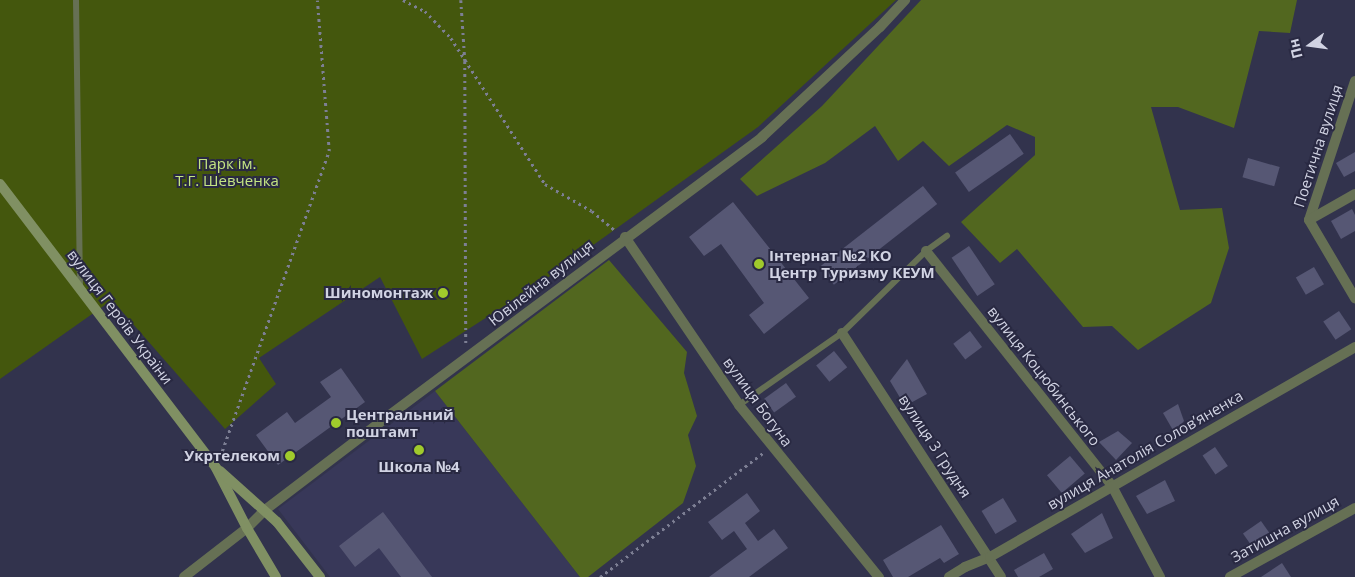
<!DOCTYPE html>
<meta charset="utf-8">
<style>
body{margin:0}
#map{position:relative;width:1355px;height:577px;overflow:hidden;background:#32334d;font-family:"Open Sans",sans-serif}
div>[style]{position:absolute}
.built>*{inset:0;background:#383859}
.green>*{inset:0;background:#44570d}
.forest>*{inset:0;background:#52671f}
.building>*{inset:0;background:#565774;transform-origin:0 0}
.path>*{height:2.5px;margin-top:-1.25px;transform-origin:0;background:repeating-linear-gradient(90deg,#7d7f94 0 2.5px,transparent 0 6.5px)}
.service>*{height:6px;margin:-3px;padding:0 3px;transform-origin:3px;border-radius:3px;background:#667054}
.minor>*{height:10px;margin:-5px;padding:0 5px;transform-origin:5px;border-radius:5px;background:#667054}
.tertiary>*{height:10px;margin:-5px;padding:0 5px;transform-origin:5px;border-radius:5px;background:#667054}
.secondary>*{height:10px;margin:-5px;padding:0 5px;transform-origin:5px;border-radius:5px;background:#809063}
.dots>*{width:14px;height:14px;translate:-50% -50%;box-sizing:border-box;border:2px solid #292942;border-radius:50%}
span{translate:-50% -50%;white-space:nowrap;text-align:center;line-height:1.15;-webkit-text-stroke:4px #292942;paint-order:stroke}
.street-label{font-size:15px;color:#d1d3e3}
.park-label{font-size:15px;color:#c4e583}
.poi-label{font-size:15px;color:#d1d3e3;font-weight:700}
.left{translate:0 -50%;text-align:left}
.right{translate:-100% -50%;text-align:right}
.north{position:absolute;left:1285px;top:20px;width:50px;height:50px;-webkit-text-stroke:4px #292942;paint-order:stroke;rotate:256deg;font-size:14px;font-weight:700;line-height:20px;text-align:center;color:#d1d3e3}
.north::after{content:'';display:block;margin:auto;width:18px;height:22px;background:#d1d3e3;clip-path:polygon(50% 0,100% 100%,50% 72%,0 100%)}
</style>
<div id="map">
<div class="built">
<div style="clip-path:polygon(435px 391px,580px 577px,330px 577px,278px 509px)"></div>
</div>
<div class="green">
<div style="clip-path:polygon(0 0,896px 0,758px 127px,543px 281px,422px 359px,380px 277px,259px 358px,276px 384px,225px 429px,112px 300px,0 379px)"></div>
</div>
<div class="forest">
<div style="clip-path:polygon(921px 0,1297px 0,1290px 33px,1259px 31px,1234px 128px,1178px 107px,1151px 107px,1180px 210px,1222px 208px,1229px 248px,1211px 303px,1138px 350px,1112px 326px,1083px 327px,1017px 249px,1000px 263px,961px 222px,1035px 155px,1035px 137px,1007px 125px,949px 166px,923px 141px,898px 161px,875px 126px,825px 163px,757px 196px,740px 179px,822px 106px)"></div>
<div style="clip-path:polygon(609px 260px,687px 352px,684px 373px,697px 416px,688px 435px,696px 466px,683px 503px,588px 577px,580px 577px,435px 391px)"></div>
</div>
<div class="building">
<div style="left:1010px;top:134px;width:24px;height:67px;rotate:55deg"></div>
<div style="clip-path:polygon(1355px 152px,1355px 171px,1344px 177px,1336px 163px)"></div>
<div style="left:1248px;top:158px;width:33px;height:20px;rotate:16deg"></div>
<div style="left:923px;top:186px;width:23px;height:131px;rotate:52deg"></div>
<div style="clip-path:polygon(733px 202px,809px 298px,764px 334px,749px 315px,764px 303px,721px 244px,704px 256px,689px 237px)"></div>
<div style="clip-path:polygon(1352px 209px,1355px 215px,1355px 231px,1341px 239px,1331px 221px)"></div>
<div style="left:969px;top:246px;width:46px;height:21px;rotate:56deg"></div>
<div style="left:1314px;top:267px;width:20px;height:21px;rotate:60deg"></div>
<div style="left:1339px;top:311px;width:22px;height:19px;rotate:56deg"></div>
<div style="left:970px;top:331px;width:20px;height:21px;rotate:53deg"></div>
<div style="left:834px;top:351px;width:21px;height:23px;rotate:51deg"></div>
<div style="clip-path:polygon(907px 359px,927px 394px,905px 406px,890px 381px)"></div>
<div style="clip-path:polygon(341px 368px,365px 402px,278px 465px,256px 435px,287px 412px,295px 423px,331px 397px,320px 382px)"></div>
<div style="left:786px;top:383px;width:17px;height:27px;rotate:54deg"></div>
<div style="clip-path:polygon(1178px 404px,1184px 421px,1174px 432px,1163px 413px)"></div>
<div style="clip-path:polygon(1118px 431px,1132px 443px,1116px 460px,1099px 442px)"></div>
<div style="left:1215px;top:447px;width:23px;height:15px;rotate:56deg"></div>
<div style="left:1070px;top:456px;width:23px;height:30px;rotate:50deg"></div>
<div style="clip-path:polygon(1165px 480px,1175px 501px,1147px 514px,1136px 496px)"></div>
<div style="clip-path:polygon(747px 493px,760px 511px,745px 523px,758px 541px,774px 529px,788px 548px,749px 577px,709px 577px,747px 549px,734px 531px,722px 540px,708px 522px)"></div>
<div style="left:1003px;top:498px;width:27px;height:25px;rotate:59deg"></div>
<div style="clip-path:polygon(383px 512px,432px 577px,401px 577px,379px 548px,355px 567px,339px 546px)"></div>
<div style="clip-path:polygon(1102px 513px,1113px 538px,1085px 553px,1071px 534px)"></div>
<div style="left:1261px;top:521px;width:16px;height:22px;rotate:55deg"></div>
<div style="clip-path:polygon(941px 525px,959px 554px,944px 563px,940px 558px,908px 577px,893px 577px,883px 560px)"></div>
<div style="clip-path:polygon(1044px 553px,1053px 569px,1039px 577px,1018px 577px,1014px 570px)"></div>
<div style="clip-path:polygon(1282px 563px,1291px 577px,1261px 577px)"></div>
</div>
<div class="path">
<div style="left:403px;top:0;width:25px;rotate:27deg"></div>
<div style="left:425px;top:11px;width:37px;rotate:46deg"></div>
<div style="left:451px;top:38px;width:174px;rotate:57.2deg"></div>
<div style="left:545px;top:184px;width:54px;rotate:29.9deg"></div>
<div style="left:592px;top:211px;width:31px;rotate:40deg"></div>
<div style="left:461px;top:0;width:61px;rotate:86.2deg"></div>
<div style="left:465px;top:61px;width:284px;rotate:89.8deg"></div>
<div style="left:220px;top:457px;width:325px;rotate:-70.4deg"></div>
<div style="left:329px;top:151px;width:151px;rotate:-94.5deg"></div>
<div style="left:600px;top:577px;width:206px;rotate:-37.3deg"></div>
</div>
<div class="service">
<div style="left:76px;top:0;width:287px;rotate:89.2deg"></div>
<div style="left:739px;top:405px;width:126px;rotate:-35deg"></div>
<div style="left:842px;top:333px;width:117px;rotate:-44.3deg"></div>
<div style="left:926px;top:251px;width:26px;rotate:-36deg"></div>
</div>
<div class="minor">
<div style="left:1355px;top:81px;width:146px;rotate:108.3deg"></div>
<div style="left:1309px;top:220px;width:91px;rotate:59.5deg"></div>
<div style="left:1309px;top:220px;width:53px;rotate:-29.5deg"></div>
<div style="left:625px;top:237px;width:203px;rotate:55.8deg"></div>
<div style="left:739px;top:405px;width:222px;rotate:50.9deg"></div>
<div style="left:926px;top:251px;width:300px;rotate:51.6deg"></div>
<div style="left:1112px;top:486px;width:103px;rotate:62.2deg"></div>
<div style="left:842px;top:333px;width:291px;rotate:56.9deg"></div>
<div style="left:949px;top:577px;width:19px;rotate:-32deg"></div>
<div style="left:965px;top:567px;width:27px;rotate:-22deg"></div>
<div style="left:990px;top:557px;width:421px;rotate:-29.9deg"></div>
<div style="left:1230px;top:577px;width:143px;rotate:-28.9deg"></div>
</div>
<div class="tertiary">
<div style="left:184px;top:577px;width:80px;rotate:-37.9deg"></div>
<div style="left:247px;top:528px;width:25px;rotate:-45deg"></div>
<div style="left:265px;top:510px;width:153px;rotate:-37.3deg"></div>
<div style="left:387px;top:417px;width:468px;rotate:-36.7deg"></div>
<div style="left:762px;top:137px;width:161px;rotate:-43deg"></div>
<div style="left:880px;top:27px;width:37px;rotate:-47deg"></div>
</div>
<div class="secondary">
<div style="left:0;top:184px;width:357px;rotate:52.7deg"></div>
<div style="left:216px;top:468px;width:68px;rotate:62.7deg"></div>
<div style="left:247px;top:528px;width:57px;rotate:59.4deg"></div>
<div style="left:220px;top:471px;width:76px;rotate:41.8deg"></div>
<div style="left:277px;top:522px;width:70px;rotate:52deg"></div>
</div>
<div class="dots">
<div style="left:759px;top:264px;background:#a0ca2c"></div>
<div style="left:443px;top:293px;background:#a0ca2c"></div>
<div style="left:336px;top:423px;background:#a0ca2c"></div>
<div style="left:419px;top:450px;background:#a0ca2c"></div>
<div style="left:290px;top:456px;background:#a0ca2c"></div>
</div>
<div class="street-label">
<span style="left:1318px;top:146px;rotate:-72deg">Поетична вулиця</span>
<span style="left:541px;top:283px;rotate:-38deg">Ювілейна вулиця</span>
<span style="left:120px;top:317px;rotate:53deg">вулиця Героїв України</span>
<span style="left:1044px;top:376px;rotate:52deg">вулиця Коцюбинського</span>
<span style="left:758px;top:402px;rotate:54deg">вулиця Богуна</span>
<span style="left:935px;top:446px;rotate:57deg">вулиця 3 Грудня</span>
<span style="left:1145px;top:450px;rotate:-30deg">вулиця Анатолія Соловʼяненка</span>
<span style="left:1285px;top:529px;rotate:-29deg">Затишна вулиця</span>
</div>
<div class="park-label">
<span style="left:227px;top:172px">Парк ім.<br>Т.Г. Шевченка</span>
</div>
<div class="poi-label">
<span class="left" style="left:769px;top:264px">Інтернат №2 КО<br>Центр Туризму КЕУМ</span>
<span class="right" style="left:433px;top:293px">Шиномонтаж</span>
<span class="left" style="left:346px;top:423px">Центральний<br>поштамт</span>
<span class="right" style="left:280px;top:456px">Укртелеком</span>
<span style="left:419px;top:467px">Школа №4</span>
</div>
<div class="north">Пн</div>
</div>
